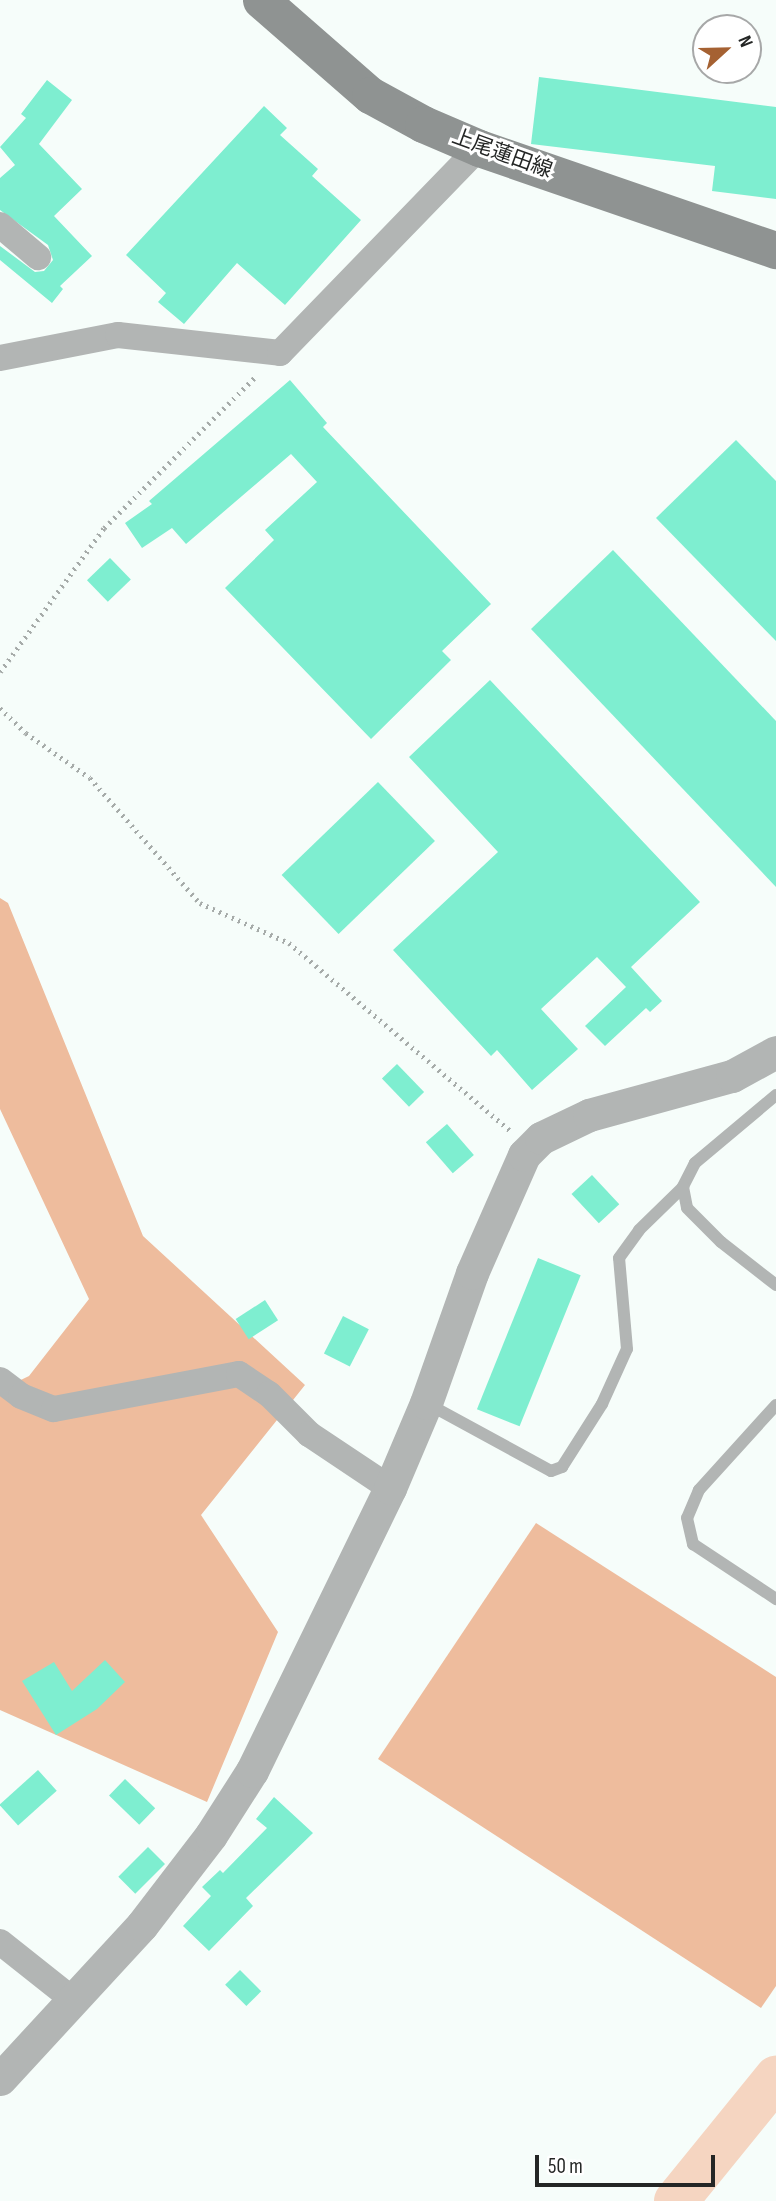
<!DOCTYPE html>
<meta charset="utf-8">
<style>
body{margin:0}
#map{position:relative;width:776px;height:2201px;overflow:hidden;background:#f6fdfa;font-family:"Sofia Sans Condensed","Noto Sans JP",sans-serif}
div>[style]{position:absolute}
.green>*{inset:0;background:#eebc9d}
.river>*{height:44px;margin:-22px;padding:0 22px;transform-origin:22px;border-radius:22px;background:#f5d5c1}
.building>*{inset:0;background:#7eeed0;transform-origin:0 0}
.path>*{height:4.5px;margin-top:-2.25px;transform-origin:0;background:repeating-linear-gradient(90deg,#a6aba9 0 2px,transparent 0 7px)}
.service>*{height:12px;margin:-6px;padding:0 6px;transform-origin:6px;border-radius:6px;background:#b2b5b4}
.minor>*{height:26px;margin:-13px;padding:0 13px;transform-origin:13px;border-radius:13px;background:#b2b5b4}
.tertiary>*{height:33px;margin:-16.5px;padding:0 16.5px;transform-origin:16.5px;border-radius:16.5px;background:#b2b5b4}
.secondary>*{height:37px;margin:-18.5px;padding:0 18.5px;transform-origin:18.5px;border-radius:18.5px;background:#8f9392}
span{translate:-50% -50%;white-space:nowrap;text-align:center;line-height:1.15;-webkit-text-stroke:6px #fff;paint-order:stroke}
.street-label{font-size:21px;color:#242625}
.north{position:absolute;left:692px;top:14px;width:70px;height:70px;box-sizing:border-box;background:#fff;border:2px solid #a7a8a8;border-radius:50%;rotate:68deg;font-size:19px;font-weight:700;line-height:28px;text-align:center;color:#242625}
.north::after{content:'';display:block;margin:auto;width:24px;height:32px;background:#a56132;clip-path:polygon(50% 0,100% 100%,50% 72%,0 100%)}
.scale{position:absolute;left:535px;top:2155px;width:180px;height:32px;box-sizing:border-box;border:4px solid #242625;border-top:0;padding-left:9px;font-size:21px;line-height:24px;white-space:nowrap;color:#242625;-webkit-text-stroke:5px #fff;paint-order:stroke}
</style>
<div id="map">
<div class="green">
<div style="clip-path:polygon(0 898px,8px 903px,143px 1236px,305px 1385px,201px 1515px,278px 1632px,207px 1802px,0 1710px,0 1390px,29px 1376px,89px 1299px,0 1109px)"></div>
<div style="clip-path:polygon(536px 1523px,776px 1677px,776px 1986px,761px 2008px,378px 1759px)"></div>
</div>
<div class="river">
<div style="left:676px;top:2201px;width:159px;rotate:-50.9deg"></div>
</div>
<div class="building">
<div style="clip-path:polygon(539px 77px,776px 107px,776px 199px,712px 191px,715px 166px,531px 144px)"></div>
<div style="clip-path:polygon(47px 80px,72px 100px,39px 144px,82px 189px,54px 216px,92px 256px,60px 286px,63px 289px,52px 303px,0 260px,0 246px,35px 272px,44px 271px,53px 260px,48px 245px,0 210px,0 178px,15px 165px,0 147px,26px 118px,21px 114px)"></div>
<div style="clip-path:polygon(264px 106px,287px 128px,280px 135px,318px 169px,312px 176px,361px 220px,285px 305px,237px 263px,184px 324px,158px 302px,166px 293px,126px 255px)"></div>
<div style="clip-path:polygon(290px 380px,327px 423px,323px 427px,491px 604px,442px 651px,451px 660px,371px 739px,225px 588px,274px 540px,265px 530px,317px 482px,291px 454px,186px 544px,172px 528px,142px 548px,125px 523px,152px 504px,149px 501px)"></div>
<div style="clip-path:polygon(736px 440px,776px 481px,776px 641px,656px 518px)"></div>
<div style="clip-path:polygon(613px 550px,776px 721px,776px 887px,531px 629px)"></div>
<div style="left:110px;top:558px;width:30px;height:32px;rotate:46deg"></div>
<div style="clip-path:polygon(490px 680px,700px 902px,631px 967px,662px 1001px,650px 1012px,646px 1008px,605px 1046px,585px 1026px,626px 987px,597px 957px,541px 1009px,578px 1049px,532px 1090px,497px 1050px,491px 1056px,393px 950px,498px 852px,409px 757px)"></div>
<div style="left:378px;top:782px;width:82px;height:134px;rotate:46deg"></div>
<div style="left:397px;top:1064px;width:39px;height:21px;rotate:46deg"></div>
<div style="left:447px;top:1124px;width:41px;height:28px;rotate:49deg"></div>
<div style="left:592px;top:1175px;width:40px;height:28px;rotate:47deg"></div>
<div style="left:538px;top:1258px;width:46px;height:163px;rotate:22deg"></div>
<div style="left:265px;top:1300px;width:24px;height:35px;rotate:57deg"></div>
<div style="left:343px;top:1316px;width:29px;height:42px;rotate:27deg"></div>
<div style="clip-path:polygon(105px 1660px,125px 1682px,97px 1709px,56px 1735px,22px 1681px,54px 1662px,72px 1691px)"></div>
<div style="left:38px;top:1770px;width:28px;height:52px;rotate:48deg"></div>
<div style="left:125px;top:1779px;width:42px;height:23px;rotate:44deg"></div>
<div style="clip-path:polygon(274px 1797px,313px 1833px,246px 1898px,253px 1906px,209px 1951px,183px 1926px,211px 1896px,202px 1887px,220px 1870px,223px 1873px,267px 1828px,256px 1819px)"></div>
<div style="left:148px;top:1847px;width:24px;height:42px;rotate:45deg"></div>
<div style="left:240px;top:1970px;width:30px;height:21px;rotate:45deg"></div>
</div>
<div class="path">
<div style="left:0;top:672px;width:178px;rotate:-54.2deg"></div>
<div style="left:104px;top:528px;width:216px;rotate:-45deg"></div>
<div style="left:0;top:708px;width:36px;rotate:44deg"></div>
<div style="left:26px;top:733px;width:78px;rotate:35.1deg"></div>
<div style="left:90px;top:778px;width:167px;rotate:48.7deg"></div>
<div style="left:200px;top:903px;width:98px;rotate:24.2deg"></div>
<div style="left:289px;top:943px;width:292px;rotate:40.3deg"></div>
</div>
<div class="service">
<div style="left:776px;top:1095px;width:106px;rotate:140deg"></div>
<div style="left:695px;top:1163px;width:27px;rotate:117deg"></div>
<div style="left:683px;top:1187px;width:21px;rotate:79deg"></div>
<div style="left:687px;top:1208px;width:48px;rotate:45deg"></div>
<div style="left:721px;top:1242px;width:70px;rotate:38deg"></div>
<div style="left:428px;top:1404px;width:140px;rotate:28.6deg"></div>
<div style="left:551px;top:1471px;width:12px;rotate:-20deg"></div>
<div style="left:562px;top:1467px;width:75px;rotate:-57.6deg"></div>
<div style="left:602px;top:1404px;width:60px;rotate:-65.6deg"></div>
<div style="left:627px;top:1349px;width:91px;rotate:-95deg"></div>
<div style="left:619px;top:1258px;width:34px;rotate:-54deg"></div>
<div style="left:639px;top:1230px;width:62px;rotate:-44.3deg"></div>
<div style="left:776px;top:1405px;width:115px;rotate:132.2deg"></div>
<div style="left:699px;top:1490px;width:30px;rotate:113deg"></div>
<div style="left:687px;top:1518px;width:27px;rotate:77deg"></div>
<div style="left:693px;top:1544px;width:100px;rotate:33.5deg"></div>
</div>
<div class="minor">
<div style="left:0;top:225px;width:50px;rotate:40.1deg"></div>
<div style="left:0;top:358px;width:120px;rotate:-11deg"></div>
<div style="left:118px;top:335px;width:163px;rotate:6.3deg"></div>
<div style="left:280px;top:353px;width:286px;rotate:-45.9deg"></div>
<div style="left:0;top:1380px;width:26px;rotate:37deg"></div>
<div style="left:21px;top:1396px;width:35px;rotate:22deg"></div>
<div style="left:54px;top:1409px;width:188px;rotate:-10.7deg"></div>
<div style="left:239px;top:1374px;width:36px;rotate:34deg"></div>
<div style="left:269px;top:1394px;width:57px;rotate:45deg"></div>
<div style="left:309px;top:1434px;width:97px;rotate:33.7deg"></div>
<div style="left:0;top:1942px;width:92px;rotate:38.4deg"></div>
</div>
<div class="tertiary">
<div style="left:0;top:2079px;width:209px;rotate:-47.3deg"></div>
<div style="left:142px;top:1925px;width:113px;rotate:-52.5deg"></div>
<div style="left:211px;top:1835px;width:76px;rotate:-57.4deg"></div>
<div style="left:252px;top:1771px;width:315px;rotate:-64deg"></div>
<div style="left:390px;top:1488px;width:92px;rotate:-67deg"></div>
<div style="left:426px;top:1403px;width:138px;rotate:-70.5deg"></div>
<div style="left:472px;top:1273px;width:129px;rotate:-66.2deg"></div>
<div style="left:524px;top:1155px;width:24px;rotate:-45deg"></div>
<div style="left:541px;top:1138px;width:53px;rotate:-25.6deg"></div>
<div style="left:589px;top:1115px;width:148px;rotate:-15.3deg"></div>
<div style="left:732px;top:1076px;width:50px;rotate:-28.6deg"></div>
</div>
<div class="secondary">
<div style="left:261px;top:0;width:145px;rotate:41.1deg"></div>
<div style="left:370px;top:95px;width:60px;rotate:28.7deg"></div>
<div style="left:423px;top:124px;width:61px;rotate:23.2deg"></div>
<div style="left:479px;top:148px;width:314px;rotate:19deg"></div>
</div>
<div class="street-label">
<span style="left:502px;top:154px;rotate:20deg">上尾蓮田線</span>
</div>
<div class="north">N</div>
<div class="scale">50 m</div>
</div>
